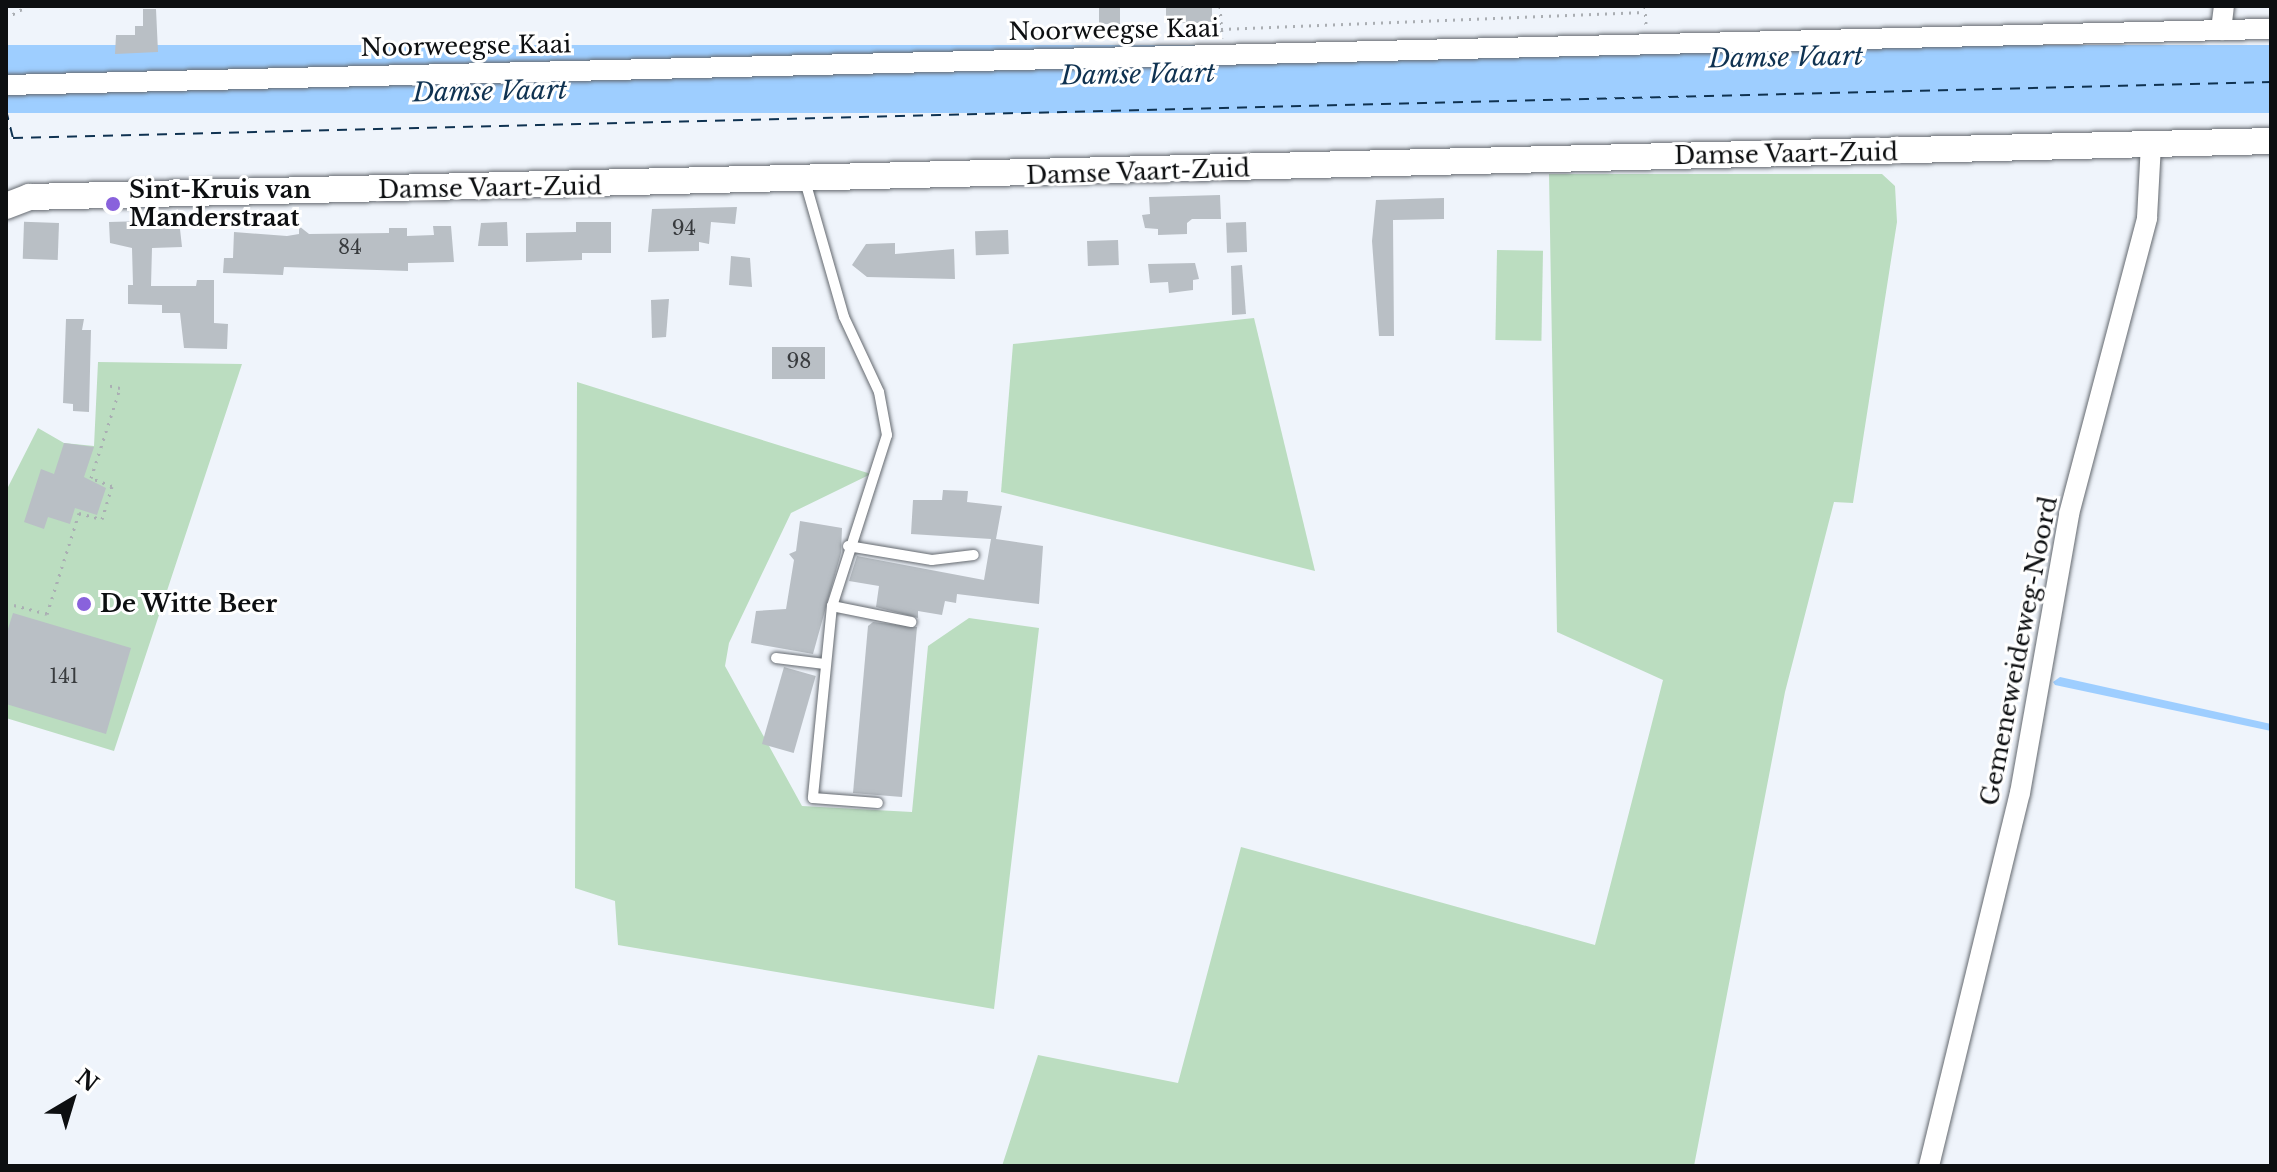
<!DOCTYPE html>
<style>
body{margin:0}
#map{position:relative;width:2277px;height:1172px;overflow:hidden;background:#eff4fb;font-family:"Libre Baskerville",serif}
div>[style]{position:absolute}
.green>*{inset:0;background:#bbddc0;transform-origin:0 0}
.water>*{inset:0;background:#9eceff;transform-origin:0 0}
.ferry>*{height:2px;margin-top:-1px;transform-origin:0;background:repeating-linear-gradient(90deg,#0f3251 0 10px,transparent 0 18px)}
.building>*{inset:0;background:#b9bfc5;transform-origin:0 0}
.path>*{height:3px;margin-top:-1.5px;transform-origin:0;background:repeating-linear-gradient(90deg,#aaaeb3 0 2px,transparent 0 8px)}
.roads{filter:drop-shadow(0 0 2px #64696f) drop-shadow(0 0 2px #64696f)}
.service>*{height:10px;margin:-5px;padding:0 5px;transform-origin:5px;border-radius:5px;background:#fff}
.minor>*{height:20px;margin:-10px;padding:0 10px;transform-origin:10px;border-radius:10px;background:#fff}
.tertiary>*{height:26px;margin:-13px;padding:0 13px;transform-origin:13px;border-radius:13px;background:#fff}
.dots>*{width:22px;height:22px;translate:-50% -50%;box-sizing:border-box;border:4px solid #fff;border-radius:50%}
span{translate:-50% -50%;white-space:nowrap;text-align:center;line-height:1.15;-webkit-text-stroke:6px #fff;paint-order:stroke}
.number-label{font-size:20px;color:#383b3e}
.number-label span{-webkit-text-stroke-width:0}
.street-label{font-size:24px;color:#0d0f11}
.poi-label{font-size:24px;color:#0d0f11;font-weight:700}
.left{translate:0 -50%;text-align:left}
.water-label{font-size:26px;color:#0f3251;font-style:italic}
.frame{position:absolute;inset:0;border:8px solid #0d0f11;pointer-events:none}
.north{position:absolute;left:32px;top:1060px;width:80px;height:80px;-webkit-text-stroke:6px #fff;paint-order:stroke;rotate:38deg;font-size:22px;font-weight:700;line-height:32px;text-align:center;color:#0d0f11}
.north::after{content:'';display:block;margin:auto;width:28px;height:36px;background:#0d0f11;clip-path:polygon(50% 0,100% 100%,50% 72%,0 100%)}
</style>
<div id="map">
<div class="green">
<div style="clip-path:polygon(1549px 174px,1882px 174px,1895px 186px,1897px 222px,1853px 503px,1834px 502px,1785px 692px,1694px 1166px,1002px 1166px,1038px 1055px,1178px 1083px,1241px 847px,1595px 945px,1663px 680px,1557px 632px)"></div>
<div style="left:1497px;top:250px;width:46px;height:90px;rotate:1deg"></div>
<div style="clip-path:polygon(1254px 318px,1315px 571px,1001px 492px,1013px 344px)"></div>
<div style="clip-path:polygon(98px 362px,242px 364px,114px 751px,6px 718px,6px 491px,38px 428px,64px 443px,94px 446px)"></div>
<div style="clip-path:polygon(577px 382px,871px 474px,791px 513px,729px 643px,725px 666px,802px 806px,912px 812px,928px 646px,969px 618px,1039px 628px,994px 1009px,618px 945px,615px 901px,575px 888px)"></div>
</div>
<div class="water">
<div style="left:2271px;top:45px;width:68px;height:2266px;rotate:90deg"></div>
<div style="clip-path:polygon(2060px 677px,2271px 724px,2271px 731px,2055px 685px,2053px 682px)"></div>
</div>
<div class="ferry">
<div style="left:6px;top:110px;width:29px;rotate:76deg"></div>
<div style="left:13px;top:138px;width:2259px;rotate:-1.42deg"></div>
</div>
<div class="building">
<div style="left:1099px;top:6px;width:21px;height:18px"></div>
<div style="left:1166px;top:6px;width:46px;height:17px"></div>
<div style="clip-path:polygon(143px 9px,156px 9px,158px 52px,115px 54px,116px 35px,135px 35px,135px 26px,143px 26px)"></div>
<div style="clip-path:polygon(1220px 195px,1221px 219px,1192px 219px,1187px 223px,1187px 234px,1158px 235px,1158px 229px,1145px 228px,1142px 215px,1150px 214px,1149px 197px)"></div>
<div style="clip-path:polygon(1444px 198px,1444px 219px,1393px 220px,1394px 336px,1379px 336px,1372px 241px,1376px 200px)"></div>
<div style="clip-path:polygon(737px 207px,735px 224px,711px 222px,709px 244px,699px 242px,699px 251px,648px 252px,652px 209px)"></div>
<div style="clip-path:polygon(179px 220px,182px 247px,152px 248px,151px 286px,196px 286px,197px 280px,214px 280px,214px 323px,228px 324px,227px 349px,184px 348px,180px 313px,162px 313px,162px 305px,128px 304px,128px 285px,133px 285px,132px 248px,110px 243px,109px 222px)"></div>
<div style="clip-path:polygon(507px 222px,508px 246px,478px 246px,481px 223px)"></div>
<div style="clip-path:polygon(576px 222px,611px 222px,611px 253px,582px 253px,582px 260px,526px 262px,526px 233px,576px 232px)"></div>
<div style="left:1246px;top:222px;width:30px;height:20px;rotate:88deg"></div>
<div style="left:59px;top:223px;width:37px;height:35px;rotate:92deg"></div>
<div style="clip-path:polygon(299px 226px,309px 234px,389px 233px,389px 228px,407px 228px,407px 236px,434px 235px,433px 226px,451px 226px,454px 262px,408px 263px,408px 271px,284px 267px,283px 275px,223px 273px,224px 258px,233px 258px,234px 232px,287px 236px,299px 234px)"></div>
<div style="left:1008px;top:230px;width:24px;height:33px;rotate:88deg"></div>
<div style="left:1118px;top:240px;width:25px;height:31px;rotate:88deg"></div>
<div style="clip-path:polygon(895px 243px,895px 254px,954px 249px,955px 279px,867px 277px,852px 265px,866px 244px)"></div>
<div style="clip-path:polygon(731px 256px,750px 258px,752px 287px,729px 285px)"></div>
<div style="clip-path:polygon(1195px 263px,1199px 279px,1193px 280px,1193px 290px,1169px 293px,1168px 282px,1150px 283px,1148px 264px)"></div>
<div style="clip-path:polygon(1242px 265px,1246px 314px,1232px 315px,1231px 266px)"></div>
<div style="clip-path:polygon(669px 299px,666px 337px,652px 338px,651px 300px)"></div>
<div style="clip-path:polygon(66px 319px,84px 319px,82px 330px,91px 330px,89px 412px,73px 411px,73px 404px,63px 403px)"></div>
<div style="left:772px;top:347px;width:53px;height:32px"></div>
<div style="clip-path:polygon(64px 443px,94px 447px,84px 477px,106px 488px,97px 515px,75px 508px,70px 524px,48px 517px,44px 529px,24px 522px,41px 469px,54px 474px)"></div>
<div style="clip-path:polygon(943px 490px,968px 491px,967px 502px,1002px 506px,996px 539px,1043px 546px,1039px 604px,957px 594px,956px 603px,945px 601px,942px 615px,918px 611px,918px 618px,876px 607px,879px 586px,849px 581px,857px 556px,984px 580px,991px 539px,911px 534px,913px 500px,942px 500px)"></div>
<div style="clip-path:polygon(800px 521px,842px 528px,841px 553px,813px 654px,751px 643px,756px 611px,786px 609px,794px 560px,789px 554px,796px 551px)"></div>
<div style="clip-path:polygon(13px 613px,131px 648px,106px 734px,6px 704px,6px 635px)"></div>
<div style="clip-path:polygon(873px 622px,917px 627px,902px 797px,853px 793px,868px 626px)"></div>
<div style="left:784px;top:667px;width:33px;height:80px;rotate:16deg"></div>
</div>
<div class="path">
<div style="left:1220px;top:6px;width:32px;rotate:86deg"></div>
<div style="left:1645px;top:6px;width:20px;rotate:87deg"></div>
<div style="left:6px;top:18px;width:25px;rotate:-29deg"></div>
<div style="left:1221px;top:29px;width:424px;rotate:-2.3deg"></div>
<div style="left:14px;top:605px;width:34px;rotate:15deg"></div>
<div style="left:47px;top:614px;width:106px;rotate:-72.4deg"></div>
<div style="left:79px;top:513px;width:24px;rotate:15deg"></div>
<div style="left:102px;top:519px;width:34px;rotate:-73deg"></div>
<div style="left:112px;top:486px;width:22px;rotate:-159deg"></div>
<div style="left:91px;top:478px;width:95px;rotate:-72.1deg"></div>
<div style="left:120px;top:388px;width:13px;rotate:-167deg"></div>
</div>
<div class="roads">
<div class="service">
<div style="left:805px;top:181px;width:141px;rotate:74deg"></div>
<div style="left:844px;top:317px;width:83px;rotate:65deg"></div>
<div style="left:879px;top:392px;width:44px;rotate:79.5deg"></div>
<div style="left:887px;top:435px;width:180px;rotate:107.8deg"></div>
<div style="left:832px;top:606px;width:193px;rotate:95.7deg"></div>
<div style="left:813px;top:798px;width:65px;rotate:4.4deg"></div>
<div style="left:848px;top:546px;width:85px;rotate:9.5deg"></div>
<div style="left:932px;top:560px;width:42px;rotate:-6.8deg"></div>
<div style="left:832px;top:606px;width:81px;rotate:11.4deg"></div>
<div style="left:776px;top:658px;width:49px;rotate:7deg"></div>
</div>
<div class="minor">
<div style="left:2221px;top:30px;width:24px;rotate:-83deg"></div>
<div style="left:6px;top:85px;width:2266px;rotate:-1.42deg"></div>
<div style="left:1929px;top:1166px;width:384px;rotate:-76.3deg"></div>
<div style="left:2020px;top:793px;width:283px;rotate:-80deg"></div>
<div style="left:2069px;top:514px;width:306px;rotate:-75.2deg"></div>
<div style="left:2147px;top:218px;width:74px;rotate:-86.9deg"></div>
</div>
<div class="tertiary">
<div style="left:6px;top:206px;width:25px;rotate:-21deg"></div>
<div style="left:29px;top:197px;width:2243px;rotate:-1.43deg"></div>
</div>
</div>
<div class="dots">
<div style="left:113px;top:204px;background:#8962dc"></div>
<div style="left:84px;top:604px;background:#8962dc"></div>
</div>
<div class="number-label">
<span style="left:684px;top:228px">94</span>
<span style="left:350px;top:247px">84</span>
<span style="left:799px;top:361px">98</span>
<span style="left:64px;top:676px">141</span>
</div>
<div class="street-label">
<span style="left:1114px;top:30px;rotate:-1deg">Noorweegse Kaai</span>
<span style="left:466px;top:46px;rotate:-1deg">Noorweegse Kaai</span>
<span style="left:1786px;top:154px;rotate:-1deg">Damse Vaart-Zuid</span>
<span style="left:1138px;top:172px;rotate:-2deg">Damse Vaart-Zuid</span>
<span style="left:490px;top:188px;rotate:-1deg">Damse Vaart-Zuid</span>
<span style="left:2019px;top:651px;rotate:-79deg">Gemeneweideweg-Noord</span>
</div>
<div class="poi-label">
<span class="left" style="left:129px;top:204px">Sint-Kruis van<br>Manderstraat</span>
<span class="left" style="left:100px;top:604px">De Witte Beer</span>
</div>
<div class="water-label">
<span style="left:1786px;top:58px;rotate:-1deg">Damse Vaart</span>
<span style="left:1138px;top:75px;rotate:-1deg">Damse Vaart</span>
<span style="left:490px;top:92px;rotate:-1deg">Damse Vaart</span>
</div>
<div class="frame"></div>
<div class="north">N</div>
</div>
